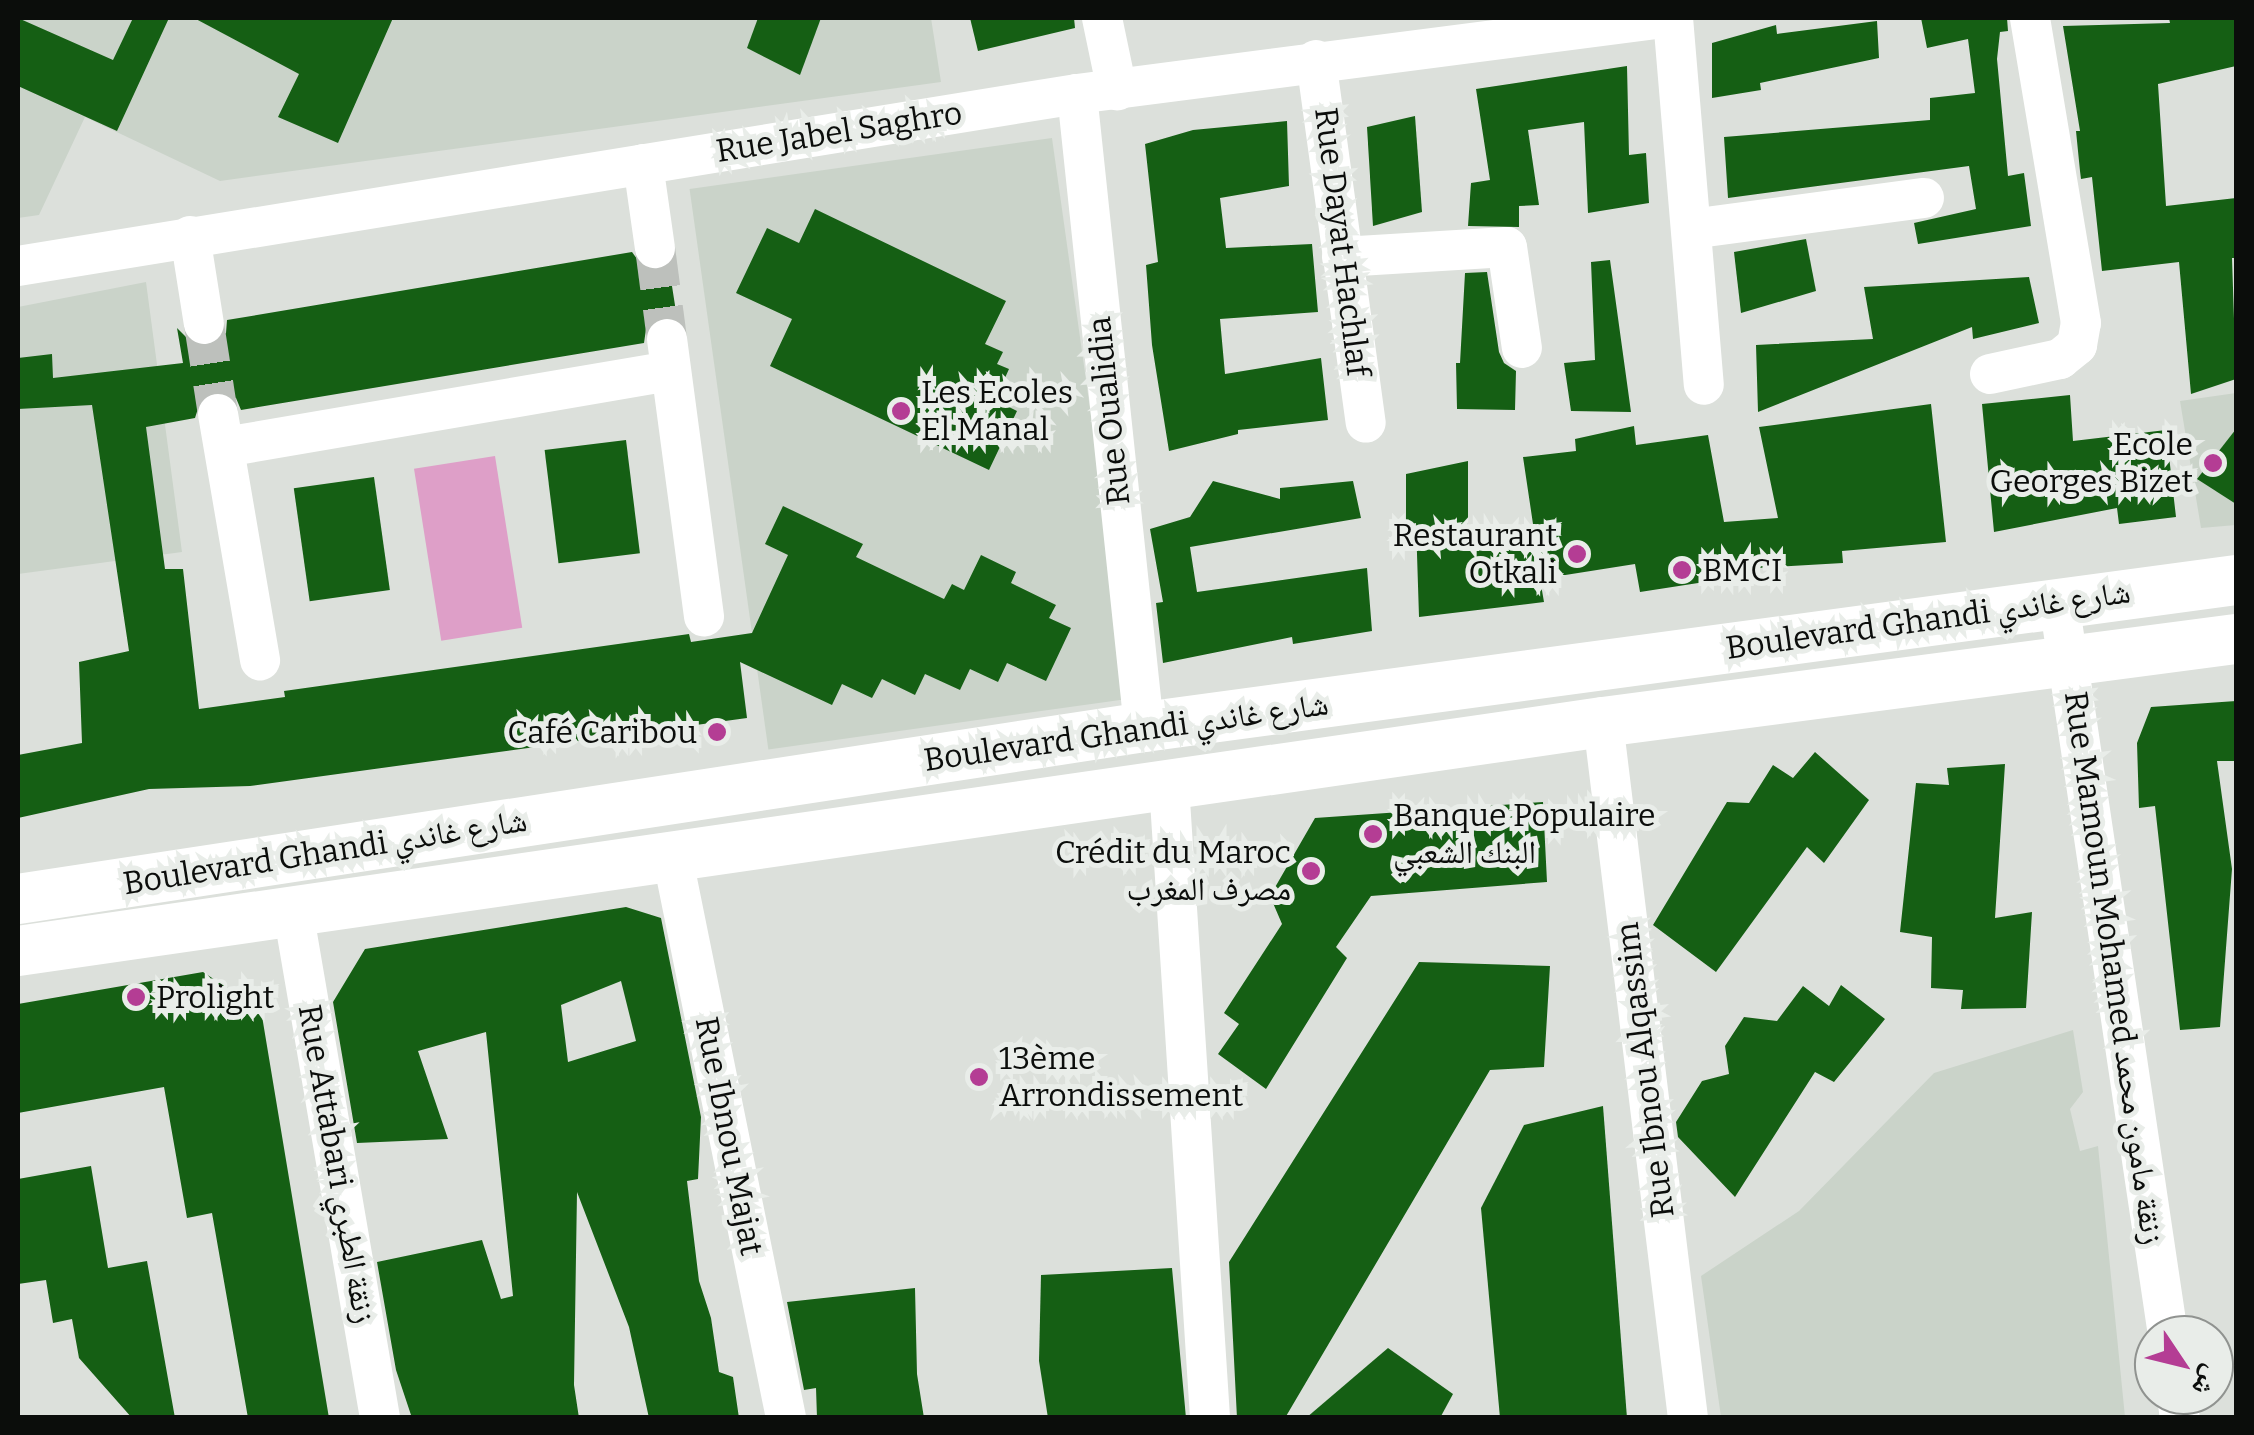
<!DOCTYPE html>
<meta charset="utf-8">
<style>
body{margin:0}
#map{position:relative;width:2254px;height:1435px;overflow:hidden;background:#dce0db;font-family:Bitter,"Noto Naskh Arabic",serif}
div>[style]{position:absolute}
.built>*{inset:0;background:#cad3c9;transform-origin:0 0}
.green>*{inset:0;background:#de9fc8;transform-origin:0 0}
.building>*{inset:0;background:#155f14;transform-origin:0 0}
.minor-tunnel>*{height:40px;margin-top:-20px;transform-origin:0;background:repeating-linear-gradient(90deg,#bdc0bc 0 40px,transparent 0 60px)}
.minor>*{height:40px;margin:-20px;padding:0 20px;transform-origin:20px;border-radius:20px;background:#fff}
.major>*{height:50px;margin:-25px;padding:0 25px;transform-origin:25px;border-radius:25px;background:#fff}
.dots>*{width:28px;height:28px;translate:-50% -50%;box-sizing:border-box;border:5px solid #e9ede9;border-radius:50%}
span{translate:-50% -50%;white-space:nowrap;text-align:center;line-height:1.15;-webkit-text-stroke:10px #e9ede9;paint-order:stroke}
.street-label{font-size:32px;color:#0b0d0b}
.poi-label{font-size:32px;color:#0b0d0b}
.left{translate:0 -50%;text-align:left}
.right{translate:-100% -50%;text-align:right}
.frame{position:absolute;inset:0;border:20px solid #0b0d0b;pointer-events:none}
.north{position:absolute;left:2134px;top:1315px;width:100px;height:100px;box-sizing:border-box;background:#e9ede9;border:2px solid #909390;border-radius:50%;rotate:125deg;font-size:28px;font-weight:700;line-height:40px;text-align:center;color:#0b0d0b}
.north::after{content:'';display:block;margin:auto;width:35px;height:45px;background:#b43d94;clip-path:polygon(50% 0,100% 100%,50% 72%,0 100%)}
</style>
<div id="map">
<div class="built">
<div style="clip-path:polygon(18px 18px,931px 18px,941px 82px,220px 181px,85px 117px,39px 215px,18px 218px)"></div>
<div style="left:1052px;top:138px;width:566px;height:366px;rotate:82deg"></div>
<div style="clip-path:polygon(146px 282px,182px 552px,18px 574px,18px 307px)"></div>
<div style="clip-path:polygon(2236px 393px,2236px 525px,2201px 528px,2180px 401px)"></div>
<div style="clip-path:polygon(2073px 1030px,2083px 1092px,2070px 1109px,2080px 1151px,2098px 1146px,2125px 1417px,1721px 1417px,1701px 1276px,1799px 1211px,1934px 1073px)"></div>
</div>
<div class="green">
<div style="left:495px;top:456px;width:174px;height:82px;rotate:81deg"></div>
</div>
<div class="building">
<div style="clip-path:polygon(18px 18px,113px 60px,133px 18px,169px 18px,117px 131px,18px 86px)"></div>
<div style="clip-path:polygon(194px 18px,393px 18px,338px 143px,278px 117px,299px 74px)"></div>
<div style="clip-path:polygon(758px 18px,821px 18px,800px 75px,747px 48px)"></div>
<div style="clip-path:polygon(970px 18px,1074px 18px,1075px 28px,978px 51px)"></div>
<div style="clip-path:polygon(1921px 18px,2007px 18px,2008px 31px,2000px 32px,1997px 59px,2008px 176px,2024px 173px,2031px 226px,1918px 244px,1914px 223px,1976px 209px,1969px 166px,1728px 198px,1724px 137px,1930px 120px,1930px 98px,1975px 93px,1968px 39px,1927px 48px)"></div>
<div style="clip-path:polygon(2169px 18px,2236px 18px,2236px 66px,2158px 84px,2166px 206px,2236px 198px,2236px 258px,2232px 258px,2236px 379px,2191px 394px,2179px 262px,2102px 271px,2092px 177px,2081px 179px,2080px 171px,2076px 131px,2080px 131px,2063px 26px,2170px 23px)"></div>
<div style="clip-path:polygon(1877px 21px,1879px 58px,1760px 83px,1761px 90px,1712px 98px,1712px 43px,1776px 25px,1777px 34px)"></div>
<div style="clip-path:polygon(1627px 66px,1629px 155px,1646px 153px,1649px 203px,1588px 213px,1584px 122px,1528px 130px,1539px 205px,1519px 206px,1519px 227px,1468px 226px,1471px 183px,1490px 180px,1476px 89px)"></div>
<div style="clip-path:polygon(1415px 116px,1422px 212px,1373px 226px,1367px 127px)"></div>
<div style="clip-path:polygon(1287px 121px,1289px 186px,1220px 198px,1226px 248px,1312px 244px,1318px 312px,1220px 319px,1225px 374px,1321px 358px,1328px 420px,1238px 430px,1238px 434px,1169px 451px,1152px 345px,1146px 265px,1158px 262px,1145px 144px,1193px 130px)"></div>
<div style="clip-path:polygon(815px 209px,1006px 301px,985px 344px,1003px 352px,997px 364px,1009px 369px,995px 400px,1017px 411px,989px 470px,770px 366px,792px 319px,736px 293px,767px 228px,799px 243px)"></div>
<div style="clip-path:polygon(1806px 239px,1816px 291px,1741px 313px,1734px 252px)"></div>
<div style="clip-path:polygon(632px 252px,645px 270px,669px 267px,677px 318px,653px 320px,646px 329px,644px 343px,241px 410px,236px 398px,215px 391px,202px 396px,195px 418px,146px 427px,165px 569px,183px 569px,199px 709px,285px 697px,284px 691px,689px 634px,691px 642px,752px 633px,788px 555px,765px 544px,783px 506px,863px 544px,856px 557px,944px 599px,952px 584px,964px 590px,981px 555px,1016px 572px,1011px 583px,1056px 605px,1049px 618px,1071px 628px,1046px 681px,1007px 663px,998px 682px,970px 669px,960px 690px,925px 674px,915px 695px,882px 679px,872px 698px,842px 684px,832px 705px,740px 662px,747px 718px,250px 786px,149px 789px,18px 818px,18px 755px,82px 743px,79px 662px,129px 651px,92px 405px,18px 409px,18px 358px,52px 354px,53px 378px,183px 363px,177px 328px,195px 346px,209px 347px,226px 333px,227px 320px)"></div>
<div style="clip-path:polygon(1610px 260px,1631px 412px,1571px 411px,1564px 363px,1595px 360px,1591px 262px)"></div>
<div style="clip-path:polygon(1487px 272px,1499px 352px,1504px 363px,1516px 371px,1515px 410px,1457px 409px,1456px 363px,1460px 363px,1465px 273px)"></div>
<div style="clip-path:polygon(2029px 277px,2039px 323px,1973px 339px,1972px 327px,1758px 412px,1756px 345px,1873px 339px,1864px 287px)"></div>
<div style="clip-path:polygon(2070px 395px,2073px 441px,2166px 430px,2176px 517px,2119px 524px,2117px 508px,1994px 532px,1982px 404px)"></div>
<div style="clip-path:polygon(1931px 404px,1946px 542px,1842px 551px,1843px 563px,1722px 570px,1724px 579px,1640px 592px,1635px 564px,1540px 579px,1544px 602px,1419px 617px,1416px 523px,1406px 525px,1406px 474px,1468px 461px,1468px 534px,1533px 524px,1523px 457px,1576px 451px,1575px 439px,1634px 426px,1636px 445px,1708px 435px,1724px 522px,1778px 518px,1759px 427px)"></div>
<div style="clip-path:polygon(2236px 429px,2236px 504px,2197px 479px)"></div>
<div style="left:626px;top:440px;width:114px;height:82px;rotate:83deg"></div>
<div style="left:374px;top:477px;width:114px;height:81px;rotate:82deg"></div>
<div style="clip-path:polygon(1213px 481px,1280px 499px,1280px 488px,1353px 481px,1361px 518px,1190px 547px,1197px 592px,1367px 568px,1372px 631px,1293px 644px,1292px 637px,1163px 663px,1156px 603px,1163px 602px,1150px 529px,1190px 517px)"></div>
<div style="clip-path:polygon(2236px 701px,2236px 761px,2217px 761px,2232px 869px,2220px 1027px,2180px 1030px,2155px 806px,2139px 808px,2137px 743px,2151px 707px)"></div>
<div style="clip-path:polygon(1815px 752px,1869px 800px,1824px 863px,1807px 847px,1716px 972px,1653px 925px,1727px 802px,1749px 803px,1773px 765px,1793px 778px)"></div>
<div style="clip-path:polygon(2005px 764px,1995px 918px,2032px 912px,2026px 1008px,1961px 1009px,1963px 990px,1931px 988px,1932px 937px,1900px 932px,1916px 783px,1949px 785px,1947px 768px)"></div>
<div style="clip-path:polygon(1543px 802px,1547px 882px,1371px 896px,1336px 947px,1347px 958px,1266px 1089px,1218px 1054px,1239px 1024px,1224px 1013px,1282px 924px,1270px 896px,1315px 818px)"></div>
<div style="clip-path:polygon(evenodd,626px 907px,661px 918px,701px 1117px,698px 1179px,687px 1181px,699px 1281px,711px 1318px,719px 1372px,733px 1377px,739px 1418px,649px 1418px,629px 1327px,577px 1192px,574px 1385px,579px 1418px,412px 1418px,396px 1370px,377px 1262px,482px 1240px,501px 1299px,513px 1296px,486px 1032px,418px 1051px,448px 1139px,357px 1143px,333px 1002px,365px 949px,626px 907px,621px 981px,636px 1041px,568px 1062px,561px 1005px,621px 981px)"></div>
<div style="clip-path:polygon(1419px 962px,1550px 966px,1544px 1067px,1490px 1070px,1285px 1418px,1237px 1418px,1229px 1262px)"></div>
<div style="clip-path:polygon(203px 972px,261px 1010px,329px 1418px,248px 1418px,212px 1213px,187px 1218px,164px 1087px,18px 1113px,18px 1004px)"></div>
<div style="clip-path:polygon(1841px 985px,1885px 1019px,1834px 1082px,1815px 1072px,1735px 1197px,1678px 1137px,1676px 1122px,1702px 1081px,1729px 1074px,1725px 1046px,1744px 1017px,1777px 1021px,1803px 986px,1829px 1006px)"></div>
<div style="clip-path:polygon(1603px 1106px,1627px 1418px,1500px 1418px,1481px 1208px,1524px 1125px)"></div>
<div style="clip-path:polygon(91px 1166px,108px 1268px,147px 1261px,175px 1418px,132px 1418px,79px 1358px,72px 1319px,53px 1323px,46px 1280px,18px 1284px,18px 1179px)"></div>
<div style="clip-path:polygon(1172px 1268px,1186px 1418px,1048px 1418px,1039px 1361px,1041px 1275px)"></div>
<div style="clip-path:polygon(915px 1288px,917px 1374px,924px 1418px,817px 1418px,816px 1388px,804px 1390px,787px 1302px)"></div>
<div style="clip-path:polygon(1388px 1348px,1453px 1394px,1440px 1418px,1306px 1418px)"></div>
</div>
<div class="minor-tunnel">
<div style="left:655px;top:248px;width:92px;rotate:82.5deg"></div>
<div style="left:204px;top:324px;width:91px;rotate:81.2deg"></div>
</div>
<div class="minor">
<div style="left:1102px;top:18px;width:74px;rotate:78.2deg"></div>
<div style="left:1673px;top:18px;width:368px;rotate:85.2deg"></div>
<div style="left:1316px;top:60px;width:366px;rotate:82.2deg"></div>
<div style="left:1077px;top:94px;width:637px;rotate:83.96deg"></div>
<div style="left:643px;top:164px;width:85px;rotate:81.9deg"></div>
<div style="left:1691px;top:229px;width:235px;rotate:-7.6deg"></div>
<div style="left:190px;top:236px;width:89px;rotate:81deg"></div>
<div style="left:1342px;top:257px;width:165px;rotate:-3.5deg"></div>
<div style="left:1507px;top:247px;width:102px;rotate:81.6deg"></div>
<div style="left:18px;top:266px;width:1073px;rotate:-9.23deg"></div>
<div style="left:1077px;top:94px;width:592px;rotate:-7.38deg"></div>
<div style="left:667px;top:339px;width:280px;rotate:82.4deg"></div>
<div style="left:1990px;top:374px;width:72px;rotate:-12.1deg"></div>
<div style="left:2060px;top:359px;width:22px;rotate:-39deg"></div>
<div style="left:2077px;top:345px;width:22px;rotate:-80deg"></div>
<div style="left:2081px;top:323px;width:309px;rotate:-99.5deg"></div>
<div style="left:218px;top:414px;width:250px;rotate:80.3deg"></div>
<div style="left:225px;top:447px;width:452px;rotate:-9.7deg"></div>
<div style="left:2059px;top:602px;width:741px;rotate:81.54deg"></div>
<div style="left:1603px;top:722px;width:701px;rotate:83.04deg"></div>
<div style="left:1169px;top:785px;width:634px;rotate:86.29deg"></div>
<div style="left:672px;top:855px;width:574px;rotate:78.55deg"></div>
<div style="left:293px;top:911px;width:514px;rotate:80.26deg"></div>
<div style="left:2177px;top:1395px;width:23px;rotate:83deg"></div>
</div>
<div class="major">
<div style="left:18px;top:899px;width:1139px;rotate:-8.68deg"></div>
<div style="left:1144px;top:727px;width:1102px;rotate:-7.67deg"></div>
<div style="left:18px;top:951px;width:1601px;rotate:-8.22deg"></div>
<div style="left:1603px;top:722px;width:638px;rotate:-7.47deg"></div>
</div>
<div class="dots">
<div style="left:901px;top:411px;background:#b43d94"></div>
<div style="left:2213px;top:463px;background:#b43d94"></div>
<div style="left:1577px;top:554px;background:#b43d94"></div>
<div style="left:1682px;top:570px;background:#b43d94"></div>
<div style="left:717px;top:732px;background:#b43d94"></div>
<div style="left:1373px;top:834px;background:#b43d94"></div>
<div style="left:1311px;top:871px;background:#b43d94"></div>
<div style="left:136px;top:997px;background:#b43d94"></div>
<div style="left:979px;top:1077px;background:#b43d94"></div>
</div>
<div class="street-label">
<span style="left:839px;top:132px;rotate:-9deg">Rue Jabel Saghro</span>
<span style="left:1342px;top:242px;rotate:83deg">Rue Dayat Hachlaf</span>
<span style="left:1109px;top:411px;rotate:-96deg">Rue Oualidia</span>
<span style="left:1928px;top:620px;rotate:-8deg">Boulevard Ghandi شارع غاندي</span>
<span style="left:1126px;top:732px;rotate:-8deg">Boulevard Ghandi شارع غاندي</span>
<span style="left:325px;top:852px;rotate:-9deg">Boulevard Ghandi شارع غاندي</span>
<span style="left:2114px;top:968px;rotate:82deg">Rue Mamoun Mohamed زنقة مامون محمد</span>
<span style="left:1645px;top:1070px;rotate:-97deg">Rue Ibnou Alqassim</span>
<span style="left:729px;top:1136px;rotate:79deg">Rue Ibnou Majat</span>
<span style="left:337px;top:1164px;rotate:80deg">Rue Attabari زنقة الطبري</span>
</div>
<div class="poi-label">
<span class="left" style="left:921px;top:411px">Les Ecoles<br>El Manal</span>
<span class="right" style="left:2193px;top:463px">Ecole<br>Georges Bizet</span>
<span class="right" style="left:1557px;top:554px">Restaurant<br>Otkali</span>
<span class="left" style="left:1702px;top:570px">BMCI</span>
<span class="right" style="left:697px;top:732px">Café Caribou</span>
<span class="left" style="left:1393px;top:834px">Banque Populaire<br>البنك الشعبي</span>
<span class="right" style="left:1291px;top:871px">Crédit du Maroc<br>مصرف المغرب</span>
<span class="left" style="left:156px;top:997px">Prolight</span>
<span class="left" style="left:999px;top:1077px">13ème<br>Arrondissement</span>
</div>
<div class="frame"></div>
<div class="north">ش</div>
</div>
